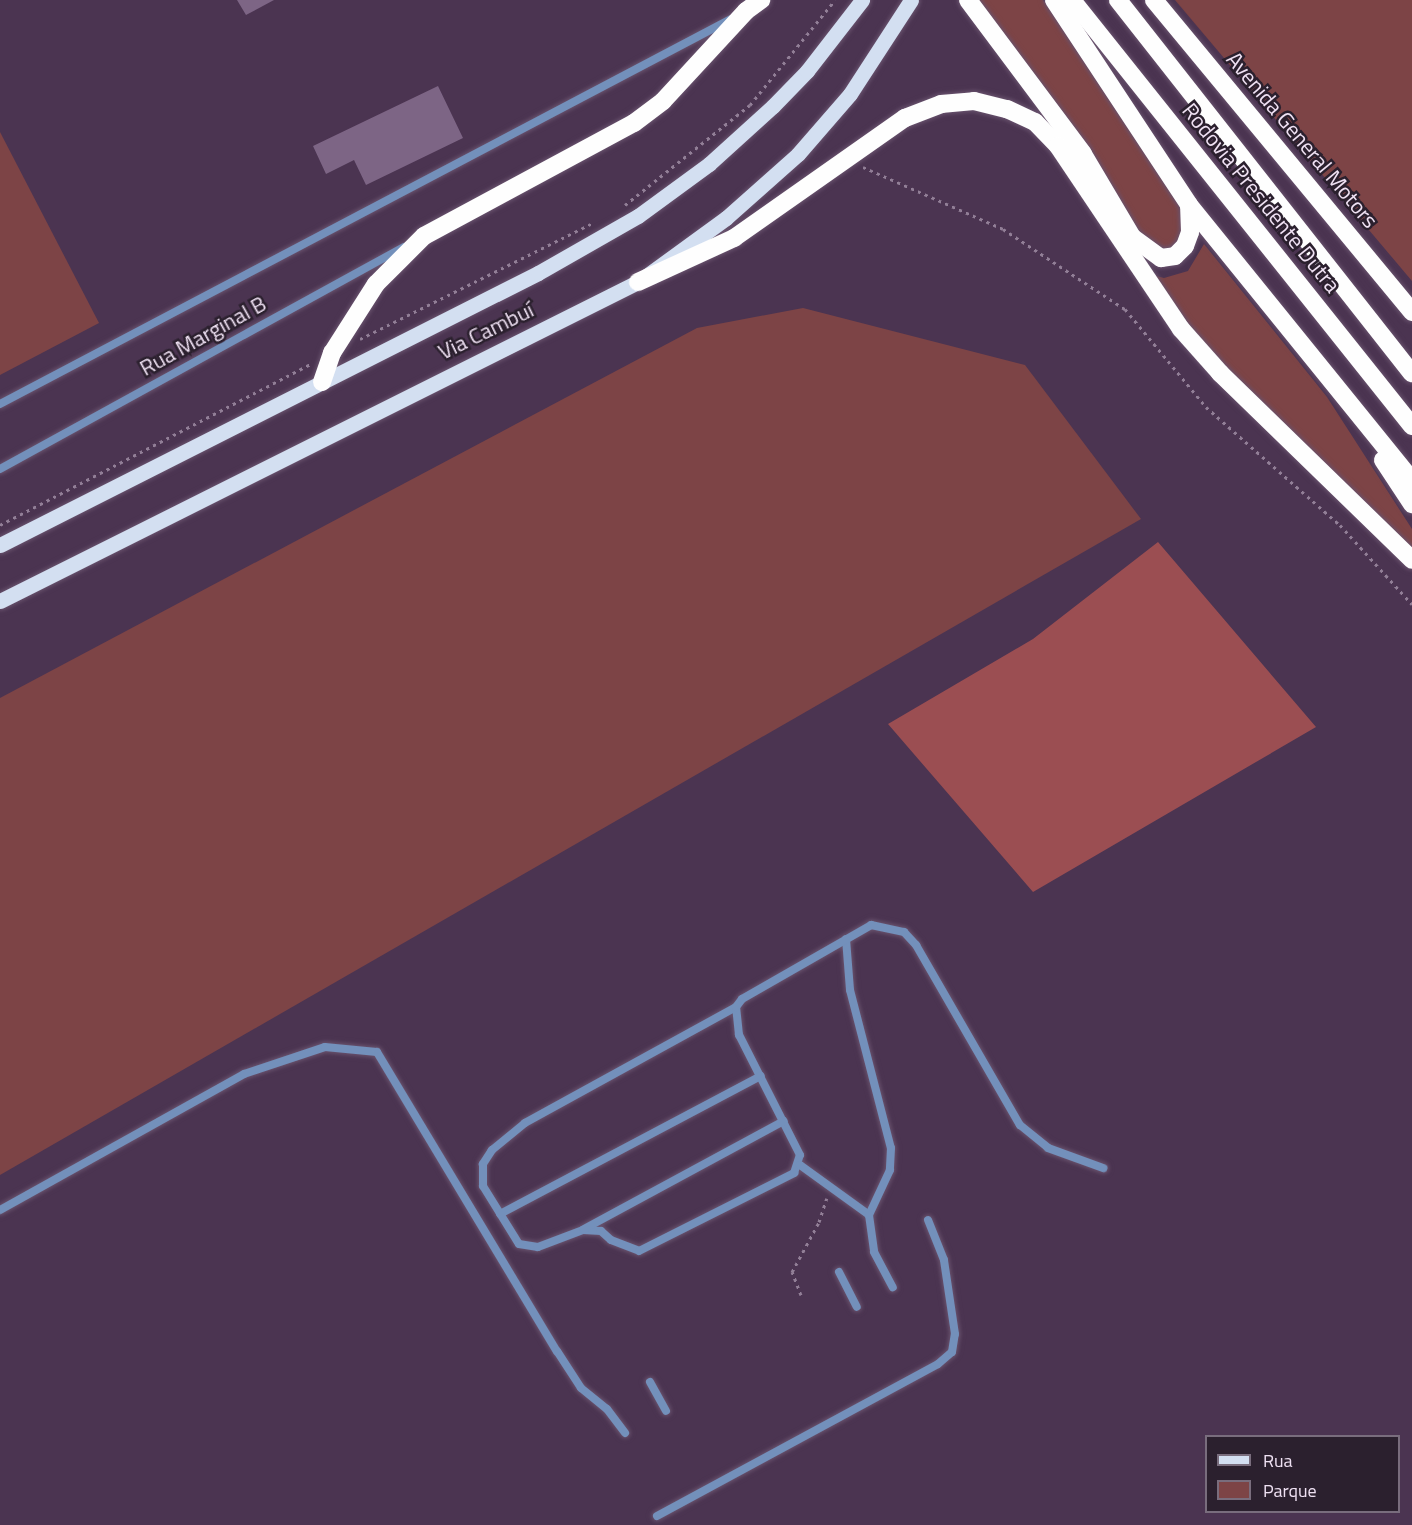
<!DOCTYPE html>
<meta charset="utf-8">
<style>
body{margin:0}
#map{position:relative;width:1412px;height:1525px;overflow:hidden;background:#4b3451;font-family:"Titillium Web",sans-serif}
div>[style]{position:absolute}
.green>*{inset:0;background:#7d4446}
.forest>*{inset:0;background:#9b4e52}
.building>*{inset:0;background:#7d6585}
.path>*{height:3px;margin-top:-1.5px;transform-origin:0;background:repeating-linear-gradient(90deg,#927f97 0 3px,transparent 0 7.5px)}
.roads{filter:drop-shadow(0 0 2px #69536e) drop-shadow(0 0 2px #69536e)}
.service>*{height:8px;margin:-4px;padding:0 4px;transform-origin:4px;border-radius:4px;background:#7390bb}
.primary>*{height:15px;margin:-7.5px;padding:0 7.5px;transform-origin:7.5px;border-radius:7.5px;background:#d3dff1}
.motorway>*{height:18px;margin:-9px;padding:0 9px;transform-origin:9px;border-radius:9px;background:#fefefe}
span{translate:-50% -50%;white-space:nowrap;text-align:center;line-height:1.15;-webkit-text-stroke:5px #2b202e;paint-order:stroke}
.street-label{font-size:22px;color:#efe1f3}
.legend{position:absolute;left:1205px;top:1435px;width:195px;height:78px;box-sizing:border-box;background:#2b202e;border:2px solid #796d7d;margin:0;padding:8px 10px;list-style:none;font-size:18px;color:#efe1f3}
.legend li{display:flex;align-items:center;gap:12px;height:30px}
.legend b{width:30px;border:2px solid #796d7d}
</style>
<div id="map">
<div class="green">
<div style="clip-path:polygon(975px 0,1043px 0,1189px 205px,1185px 246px,1149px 252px)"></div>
<div style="clip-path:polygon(1175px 0,1412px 0,1412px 281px)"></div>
<div style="clip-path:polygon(0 132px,99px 323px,0 375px)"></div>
<div style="clip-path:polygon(1204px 244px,1327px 397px,1412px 529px,1412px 556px,1221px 371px,1152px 275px,1164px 278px,1188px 271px)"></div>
<div style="clip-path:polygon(803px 308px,1025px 365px,1141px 519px,0 1175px,0 698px,697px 328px)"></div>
</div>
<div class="forest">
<div style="clip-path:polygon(1158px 542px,1316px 727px,1033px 892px,888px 724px,1033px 639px)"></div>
</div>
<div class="building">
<div style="clip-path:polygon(237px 0,274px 0,246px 15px)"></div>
<div style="clip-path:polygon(438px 86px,463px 138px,366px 185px,354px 160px,326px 174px,313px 146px)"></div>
</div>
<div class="path">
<div style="left:863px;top:167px;width:153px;rotate:23.9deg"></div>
<div style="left:1003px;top:229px;width:146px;rotate:33.3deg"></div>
<div style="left:1125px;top:309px;width:127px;rotate:50.4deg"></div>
<div style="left:1206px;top:407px;width:179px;rotate:41.4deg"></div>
<div style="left:1340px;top:525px;width:107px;rotate:47.7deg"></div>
<div style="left:625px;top:205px;width:160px;rotate:-38.7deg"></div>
<div style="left:750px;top:105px;width:135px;rotate:-51deg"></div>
<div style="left:360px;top:339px;width:260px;rotate:-26.5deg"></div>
<div style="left:0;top:525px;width:350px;rotate:-27.4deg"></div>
<div style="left:801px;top:1295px;width:25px;rotate:-111deg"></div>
<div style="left:792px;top:1272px;width:57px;rotate:-61.6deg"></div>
<div style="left:819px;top:1222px;width:25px;rotate:-72deg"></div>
</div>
<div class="roads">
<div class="service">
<div style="left:0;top:404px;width:826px;rotate:-27.77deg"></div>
<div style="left:0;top:469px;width:461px;rotate:-28.8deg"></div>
<div style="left:846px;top:939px;width:51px;rotate:85.5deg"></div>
<div style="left:850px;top:990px;width:163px;rotate:75.5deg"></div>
<div style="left:891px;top:1148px;width:22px;rotate:93deg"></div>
<div style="left:890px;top:1170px;width:50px;rotate:115deg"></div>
<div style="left:736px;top:1007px;width:241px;rotate:151.2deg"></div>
<div style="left:525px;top:1123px;width:43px;rotate:140.7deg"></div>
<div style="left:492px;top:1150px;width:17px;rotate:123deg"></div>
<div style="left:483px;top:1164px;width:22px;rotate:90deg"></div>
<div style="left:483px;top:1186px;width:68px;rotate:58.2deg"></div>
<div style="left:519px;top:1244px;width:19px;rotate:9deg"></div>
<div style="left:538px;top:1247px;width:48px;rotate:-20.7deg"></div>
<div style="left:583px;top:1230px;width:18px;rotate:3deg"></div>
<div style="left:601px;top:1231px;width:13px;rotate:42deg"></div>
<div style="left:611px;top:1240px;width:30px;rotate:21deg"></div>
<div style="left:639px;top:1251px;width:174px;rotate:-26.7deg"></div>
<div style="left:794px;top:1173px;width:19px;rotate:-72deg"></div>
<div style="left:800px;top:1155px;width:135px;rotate:-116.9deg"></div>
<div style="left:739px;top:1035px;width:28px;rotate:-96deg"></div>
<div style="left:736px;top:1007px;width:10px;rotate:-53deg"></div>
<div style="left:742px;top:999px;width:149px;rotate:-29.8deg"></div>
<div style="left:871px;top:925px;width:34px;rotate:12deg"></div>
<div style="left:904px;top:932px;width:18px;rotate:47deg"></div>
<div style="left:916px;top:945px;width:208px;rotate:60deg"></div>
<div style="left:1020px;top:1125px;width:36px;rotate:39deg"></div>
<div style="left:1048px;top:1148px;width:59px;rotate:20deg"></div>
<div style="left:800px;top:1165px;width:85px;rotate:35.9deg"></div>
<div style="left:869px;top:1215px;width:37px;rotate:82deg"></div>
<div style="left:874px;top:1252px;width:40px;rotate:62deg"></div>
<div style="left:0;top:1210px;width:279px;rotate:-29.1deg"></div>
<div style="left:244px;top:1074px;width:85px;rotate:-18.4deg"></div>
<div style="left:325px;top:1047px;width:52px;rotate:5.5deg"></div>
<div style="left:377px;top:1052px;width:349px;rotate:59deg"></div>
<div style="left:557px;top:1351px;width:44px;rotate:57deg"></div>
<div style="left:581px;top:1388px;width:33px;rotate:39deg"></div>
<div style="left:607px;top:1409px;width:30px;rotate:53deg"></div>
<div style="left:500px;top:1214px;width:295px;rotate:-27.9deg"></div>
<div style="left:584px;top:1229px;width:227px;rotate:-28.4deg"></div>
<div style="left:839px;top:1272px;width:39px;rotate:63deg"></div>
<div style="left:650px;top:1382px;width:33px;rotate:61deg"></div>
<div style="left:657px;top:1516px;width:319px;rotate:-28.4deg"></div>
<div style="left:938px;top:1364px;width:18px;rotate:-41deg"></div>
<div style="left:952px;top:1352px;width:18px;rotate:-81deg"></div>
<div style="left:955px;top:1334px;width:75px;rotate:-98.5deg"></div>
<div style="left:944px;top:1260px;width:43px;rotate:-111.8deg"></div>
</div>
<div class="primary">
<div style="left:0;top:545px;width:603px;rotate:-26.82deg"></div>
<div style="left:538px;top:273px;width:115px;rotate:-29.7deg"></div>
<div style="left:638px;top:216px;width:88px;rotate:-36.2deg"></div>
<div style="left:709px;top:164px;width:86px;rotate:-42.2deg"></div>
<div style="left:773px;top:106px;width:49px;rotate:-45.8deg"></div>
<div style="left:807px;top:71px;width:90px;rotate:-52.2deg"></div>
<div style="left:0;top:601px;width:713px;rotate:-26.57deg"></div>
<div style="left:638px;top:282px;width:109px;rotate:-36deg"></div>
<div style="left:726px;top:218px;width:96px;rotate:-41.6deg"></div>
<div style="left:798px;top:154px;width:79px;rotate:-49.1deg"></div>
<div style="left:850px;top:94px;width:112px;rotate:-57deg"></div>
</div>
<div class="motorway">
<div style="left:968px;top:0;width:192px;rotate:53.2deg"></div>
<div style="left:1083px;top:154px;width:96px;rotate:59.4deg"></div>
<div style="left:1132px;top:237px;width:36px;rotate:36deg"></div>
<div style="left:1161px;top:258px;width:14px;rotate:-8deg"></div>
<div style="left:1175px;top:256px;width:14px;rotate:-45deg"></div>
<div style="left:1185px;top:246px;width:15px;rotate:-70deg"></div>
<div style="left:1190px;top:232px;width:27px;rotate:-92deg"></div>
<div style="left:1054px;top:0;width:245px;rotate:56.6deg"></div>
<div style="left:1189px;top:205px;width:354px;rotate:51deg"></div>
<div style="left:1072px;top:0;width:545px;rotate:51.41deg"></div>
<div style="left:1118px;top:0;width:475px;rotate:51.8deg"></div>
<div style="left:1154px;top:0;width:405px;rotate:50.4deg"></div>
<div style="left:638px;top:282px;width:106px;rotate:-24.6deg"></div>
<div style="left:734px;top:238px;width:209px;rotate:-35.1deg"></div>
<div style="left:905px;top:118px;width:39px;rotate:-21deg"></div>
<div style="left:941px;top:104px;width:33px;rotate:-5deg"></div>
<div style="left:974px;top:101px;width:34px;rotate:14deg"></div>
<div style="left:1007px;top:109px;width:31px;rotate:25deg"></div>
<div style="left:1035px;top:122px;width:33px;rotate:46deg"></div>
<div style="left:1058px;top:146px;width:220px;rotate:56.1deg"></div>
<div style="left:1181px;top:329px;width:59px;rotate:48.4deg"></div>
<div style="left:1220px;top:373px;width:268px;rotate:44.2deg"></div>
<div style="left:322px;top:382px;width:31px;rotate:-71deg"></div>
<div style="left:332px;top:353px;width:82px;rotate:-57.5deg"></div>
<div style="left:376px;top:284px;width:68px;rotate:-45deg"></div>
<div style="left:424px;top:236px;width:238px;rotate:-28.3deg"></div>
<div style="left:634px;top:123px;width:36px;rotate:-37deg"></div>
<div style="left:663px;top:101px;width:122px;rotate:-47.3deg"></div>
<div style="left:746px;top:11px;width:19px;rotate:-36deg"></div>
<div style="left:1383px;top:460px;width:53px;rotate:56.6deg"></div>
</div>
</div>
<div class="street-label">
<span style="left:1302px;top:140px;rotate:50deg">Avenida General Motors</span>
<span style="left:1261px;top:198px;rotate:51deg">Rodovia Presidente Dutra</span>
<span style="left:486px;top:331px;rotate:-26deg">Via Cambuí</span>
<span style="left:203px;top:336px;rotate:-29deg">Rua Marginal B</span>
</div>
<ul class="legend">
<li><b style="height:8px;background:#d3dff1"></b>Rua</li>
<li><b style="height:16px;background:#7d4446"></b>Parque</li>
</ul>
</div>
